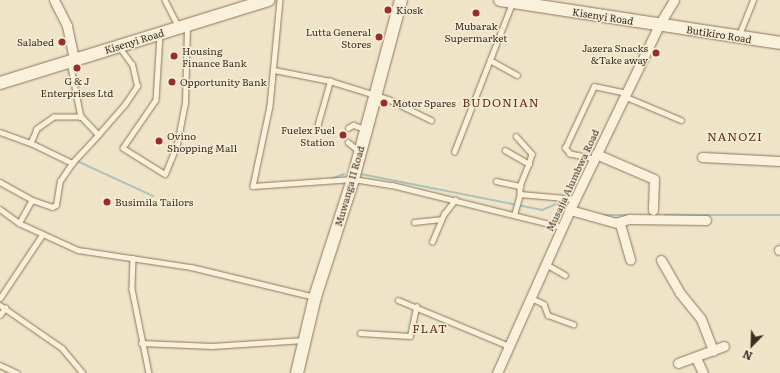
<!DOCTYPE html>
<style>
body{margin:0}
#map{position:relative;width:780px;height:373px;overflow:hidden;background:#f0e4c8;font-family:Literata,serif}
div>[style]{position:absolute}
.stream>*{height:2px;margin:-1px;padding:0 1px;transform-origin:1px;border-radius:1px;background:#a9c4bc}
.roads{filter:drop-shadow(0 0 1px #8d765c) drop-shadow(0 0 1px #8d765c)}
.lane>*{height:4.5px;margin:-2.25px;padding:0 2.25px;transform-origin:2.25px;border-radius:2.25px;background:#faf1dc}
.street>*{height:9px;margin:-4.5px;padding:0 4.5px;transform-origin:4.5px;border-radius:4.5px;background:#faf1dc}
.secondary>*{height:12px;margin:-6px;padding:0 6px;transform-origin:6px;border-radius:6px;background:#faf1dc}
.dots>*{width:11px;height:11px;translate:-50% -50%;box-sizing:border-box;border:2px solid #f7eed8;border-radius:50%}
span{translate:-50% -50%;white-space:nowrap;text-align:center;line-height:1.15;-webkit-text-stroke:3px #f7eed8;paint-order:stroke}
.poi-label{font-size:10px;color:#3d2e20}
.left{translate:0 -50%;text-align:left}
.right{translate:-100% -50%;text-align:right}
.street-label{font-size:10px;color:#3d2e20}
.quarter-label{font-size:12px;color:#6b2e1e;letter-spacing:1px}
.north{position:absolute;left:732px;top:325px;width:40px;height:40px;-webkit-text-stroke:3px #f7eed8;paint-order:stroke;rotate:203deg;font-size:11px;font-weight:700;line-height:16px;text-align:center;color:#3d2e20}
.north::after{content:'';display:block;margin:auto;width:14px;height:18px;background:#3d2e20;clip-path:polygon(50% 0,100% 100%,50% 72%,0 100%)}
</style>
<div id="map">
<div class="stream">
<div style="left:77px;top:161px;width:84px;rotate:24.7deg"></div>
<div style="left:361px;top:174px;width:185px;rotate:11.2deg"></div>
<div style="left:542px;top:210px;width:15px;rotate:-23deg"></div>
<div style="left:556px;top:204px;width:7px;rotate:16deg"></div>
<div style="left:331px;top:179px;width:14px;rotate:-21deg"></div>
<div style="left:603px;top:215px;width:24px"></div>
<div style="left:665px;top:215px;width:115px"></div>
</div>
<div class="roads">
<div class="lane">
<div style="left:165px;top:0;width:30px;rotate:63deg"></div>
<div style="left:280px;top:0;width:106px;rotate:95.4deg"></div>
<div style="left:270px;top:106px;width:82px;rotate:102deg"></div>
<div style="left:253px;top:186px;width:100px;rotate:-4deg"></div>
<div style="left:353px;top:179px;width:39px;rotate:9deg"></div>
<div style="left:392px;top:185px;width:175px;rotate:13.9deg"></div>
<div style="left:160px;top:35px;width:65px;rotate:93.5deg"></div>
<div style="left:156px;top:100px;width:58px;rotate:124.5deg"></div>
<div style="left:123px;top:148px;width:49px;rotate:31.8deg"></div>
<div style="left:165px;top:174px;width:32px;rotate:-68deg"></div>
<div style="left:177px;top:144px;width:42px;rotate:-79deg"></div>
<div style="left:185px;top:103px;width:77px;rotate:-88.5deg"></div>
<div style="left:739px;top:35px;width:38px;rotate:-68deg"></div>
<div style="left:490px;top:60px;width:31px;rotate:29deg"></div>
<div style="left:70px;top:62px;width:56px;rotate:78.7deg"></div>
<div style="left:274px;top:70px;width:57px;rotate:11.1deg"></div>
<div style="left:330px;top:81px;width:61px;rotate:17.2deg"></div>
<div style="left:388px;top:99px;width:48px;rotate:26deg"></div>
<div style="left:624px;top:96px;width:62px;rotate:22.8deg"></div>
<div style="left:317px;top:127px;width:48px;rotate:-74.2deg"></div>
<div style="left:348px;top:128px;width:6px;rotate:-31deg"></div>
<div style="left:353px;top:125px;width:13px;rotate:18deg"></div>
<div style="left:0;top:132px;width:33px;rotate:20deg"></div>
<div style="left:98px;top:135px;width:25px;rotate:-133deg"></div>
<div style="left:81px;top:117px;width:27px;rotate:180deg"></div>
<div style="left:54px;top:117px;width:21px;rotate:145deg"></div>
<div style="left:37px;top:129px;width:15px;rotate:113deg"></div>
<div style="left:31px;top:143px;width:46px;rotate:26deg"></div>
<div style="left:72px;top:163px;width:38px;rotate:-47deg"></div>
<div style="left:98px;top:135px;width:41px;rotate:-48.9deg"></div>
<div style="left:125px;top:104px;width:22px;rotate:-56deg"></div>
<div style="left:137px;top:86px;width:22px;rotate:-103deg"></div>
<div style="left:132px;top:65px;width:22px;rotate:-126deg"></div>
<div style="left:516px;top:136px;width:24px;rotate:48deg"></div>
<div style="left:532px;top:154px;width:10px;rotate:107deg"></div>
<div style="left:348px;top:142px;width:14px;rotate:39deg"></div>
<div style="left:505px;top:150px;width:28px;rotate:30deg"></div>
<div style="left:529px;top:164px;width:24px;rotate:112deg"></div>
<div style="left:454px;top:152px;width:160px;rotate:-68.7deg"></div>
<div style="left:594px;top:159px;width:25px;rotate:-168deg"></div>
<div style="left:570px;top:154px;width:8px;rotate:-130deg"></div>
<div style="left:565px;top:148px;width:68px;rotate:-64.9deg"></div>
<div style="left:594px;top:86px;width:33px;rotate:12deg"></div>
<div style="left:496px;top:181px;width:25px;rotate:12deg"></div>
<div style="left:520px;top:186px;width:8px;rotate:90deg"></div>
<div style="left:520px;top:194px;width:55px;rotate:5.2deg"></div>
<div style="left:0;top:182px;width:37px;rotate:29deg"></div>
<div style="left:0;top:209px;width:24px;rotate:36deg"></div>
<div style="left:19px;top:223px;width:65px;rotate:24.6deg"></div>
<div style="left:78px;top:250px;width:114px;rotate:8.6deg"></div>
<div style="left:191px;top:267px;width:128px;rotate:13.6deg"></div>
<div style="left:514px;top:215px;width:22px;rotate:-74deg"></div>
<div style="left:414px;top:222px;width:27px;rotate:-6deg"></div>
<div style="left:19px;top:223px;width:26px;rotate:-61deg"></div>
<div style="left:32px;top:200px;width:21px;rotate:19deg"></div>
<div style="left:52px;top:207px;width:4px;rotate:-27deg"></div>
<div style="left:56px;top:205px;width:24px;rotate:-81deg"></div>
<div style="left:60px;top:181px;width:22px;rotate:-56deg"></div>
<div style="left:432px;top:242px;width:30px;rotate:-67deg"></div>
<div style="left:444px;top:214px;width:18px;rotate:-52deg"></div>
<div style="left:133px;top:258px;width:31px;rotate:92deg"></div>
<div style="left:132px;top:289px;width:86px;rotate:78.6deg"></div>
<div style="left:546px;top:264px;width:22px;rotate:30deg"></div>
<div style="left:0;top:298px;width:76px;rotate:-56.3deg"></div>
<div style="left:531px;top:298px;width:14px;rotate:25deg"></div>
<div style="left:544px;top:304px;width:12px;rotate:70deg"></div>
<div style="left:548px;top:315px;width:27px;rotate:20deg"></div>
<div style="left:398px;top:300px;width:120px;rotate:22.5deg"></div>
<div style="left:0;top:305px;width:75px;rotate:34.7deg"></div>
<div style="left:62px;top:348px;width:33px;rotate:50deg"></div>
<div style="left:0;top:315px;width:9px;rotate:-54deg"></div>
<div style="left:360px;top:333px;width:50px;rotate:3.4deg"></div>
<div style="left:410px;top:336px;width:30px;rotate:-78deg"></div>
<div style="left:141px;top:343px;width:71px;rotate:2.4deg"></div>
<div style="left:212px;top:346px;width:92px;rotate:-3.7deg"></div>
<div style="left:0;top:365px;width:19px;rotate:25deg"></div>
</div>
<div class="street">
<div style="left:54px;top:0;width:29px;rotate:63deg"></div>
<div style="left:67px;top:26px;width:35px;rotate:78deg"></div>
<div style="left:596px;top:154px;width:63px;rotate:23.3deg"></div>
<div style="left:654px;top:179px;width:31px;rotate:92deg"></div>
<div style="left:702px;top:157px;width:78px;rotate:2.9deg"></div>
<div style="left:570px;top:210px;width:52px;rotate:15.6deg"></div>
<div style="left:620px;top:224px;width:37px;rotate:74deg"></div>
<div style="left:618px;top:222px;width:11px;rotate:-15deg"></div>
<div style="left:629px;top:219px;width:77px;rotate:0.7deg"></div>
<div style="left:779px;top:250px;width:1px"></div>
<div style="left:661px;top:260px;width:38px;rotate:60deg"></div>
<div style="left:680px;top:293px;width:33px;rotate:51deg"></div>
<div style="left:701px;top:319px;width:34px;rotate:69deg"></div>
<div style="left:696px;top:358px;width:17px;rotate:65deg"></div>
<div style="left:678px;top:363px;width:49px;rotate:-20.3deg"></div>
<div style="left:497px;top:373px;width:191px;rotate:-65.9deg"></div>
<div style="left:575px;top:199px;width:193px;rotate:-64.2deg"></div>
<div style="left:659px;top:25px;width:29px;rotate:-59deg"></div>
</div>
<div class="secondary">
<div style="left:500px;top:0;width:283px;rotate:8.7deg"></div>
<div style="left:0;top:83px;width:281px;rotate:-17.2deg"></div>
<div style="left:297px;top:373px;width:78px;rotate:-76.7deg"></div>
<div style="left:315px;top:297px;width:124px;rotate:-72.1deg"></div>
<div style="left:353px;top:179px;width:185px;rotate:-75deg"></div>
</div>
</div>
<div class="dots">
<div style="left:388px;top:10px;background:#9e2a2b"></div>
<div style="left:476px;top:13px;background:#9e2a2b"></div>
<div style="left:379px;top:37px;background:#9e2a2b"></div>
<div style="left:62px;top:42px;background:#9e2a2b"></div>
<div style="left:656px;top:53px;background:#9e2a2b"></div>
<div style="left:174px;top:56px;background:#9e2a2b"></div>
<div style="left:77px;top:68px;background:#9e2a2b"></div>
<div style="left:172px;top:82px;background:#9e2a2b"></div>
<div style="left:384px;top:103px;background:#9e2a2b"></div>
<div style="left:343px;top:135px;background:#9e2a2b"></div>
<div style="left:159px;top:141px;background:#9e2a2b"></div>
<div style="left:107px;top:202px;background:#9e2a2b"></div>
</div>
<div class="poi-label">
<span class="left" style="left:396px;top:10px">Kiosk</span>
<span style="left:476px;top:31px">Mubarak<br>Supermarket</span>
<span class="right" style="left:371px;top:37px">Lutta General<br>Stores</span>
<span class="right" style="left:54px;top:42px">Salabed</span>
<span class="right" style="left:648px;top:53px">Jazera Snacks<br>&amp;Take away</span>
<span class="left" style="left:182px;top:56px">Housing<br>Finance Bank</span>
<span style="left:77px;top:86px">G &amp; J<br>Enterprises Ltd</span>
<span class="left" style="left:180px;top:82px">Opportunity Bank</span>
<span class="left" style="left:392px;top:103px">Motor Spares</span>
<span class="right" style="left:335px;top:135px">Fuelex Fuel<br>Station</span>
<span class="left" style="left:167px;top:141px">Ovino<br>Shopping Mall</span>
<span class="left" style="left:115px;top:202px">Busimila Tailors</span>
</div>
<div class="street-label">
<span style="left:603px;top:16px;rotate:9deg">Kisenyi Road</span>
<span style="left:719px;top:34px;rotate:9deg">Butikiro Road</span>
<span style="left:134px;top:41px;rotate:-17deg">Kisenyi Road</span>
<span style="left:572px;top:180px;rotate:-65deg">Musajja Alumbwa Road</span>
<span style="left:349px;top:186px;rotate:-74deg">Muwanga II Road</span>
</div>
<div class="quarter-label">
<span style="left:501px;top:103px">BUDONIAN</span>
<span style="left:735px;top:137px">NANOZI</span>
<span style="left:430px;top:329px">FLAT</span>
</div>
<div class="north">N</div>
</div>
